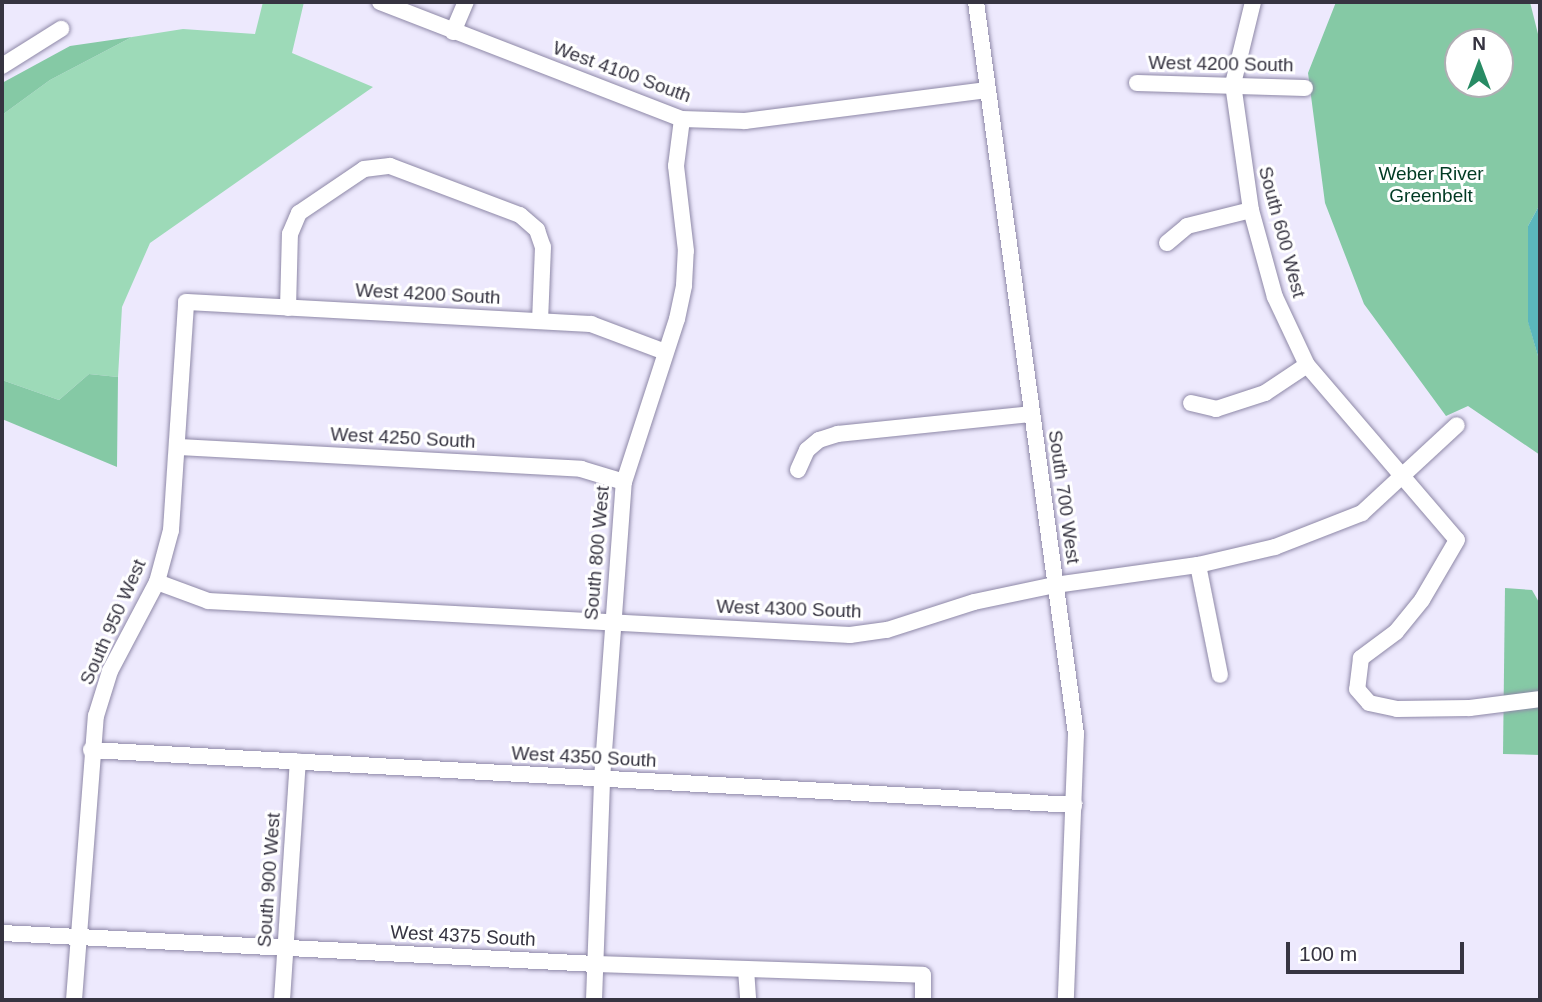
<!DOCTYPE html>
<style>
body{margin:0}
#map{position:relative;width:1542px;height:1002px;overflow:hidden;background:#ede9fd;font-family:Helvetica,sans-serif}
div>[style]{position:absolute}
.green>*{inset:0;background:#9ddab8}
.forest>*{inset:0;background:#85c9a5}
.water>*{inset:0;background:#5bb7bc}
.roads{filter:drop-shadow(0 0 2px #8e88a7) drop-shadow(0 0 2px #8e88a7)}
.minor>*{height:16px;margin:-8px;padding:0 8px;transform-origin:8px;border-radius:8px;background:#fff}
span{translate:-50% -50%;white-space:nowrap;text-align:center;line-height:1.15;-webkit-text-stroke:6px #fff;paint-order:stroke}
.street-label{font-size:19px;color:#363441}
.park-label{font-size:19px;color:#003a23}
.frame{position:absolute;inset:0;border:4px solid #363441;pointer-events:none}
.north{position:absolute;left:1444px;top:28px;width:70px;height:70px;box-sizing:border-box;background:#fff;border:2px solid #afaeb3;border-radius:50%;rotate:0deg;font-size:19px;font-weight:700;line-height:28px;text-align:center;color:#363441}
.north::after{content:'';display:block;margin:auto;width:24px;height:32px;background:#288b64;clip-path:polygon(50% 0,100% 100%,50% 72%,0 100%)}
.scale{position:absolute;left:1286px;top:942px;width:178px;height:32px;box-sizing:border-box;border:4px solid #363441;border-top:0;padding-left:9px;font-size:21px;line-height:24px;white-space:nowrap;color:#363441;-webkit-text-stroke:5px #fff;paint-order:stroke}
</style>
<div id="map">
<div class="green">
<div style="clip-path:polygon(263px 2px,304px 2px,292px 53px,373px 87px,150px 243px,122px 307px,118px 377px,89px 374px,59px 400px,2px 380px,2px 115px,50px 80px,132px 37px,183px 29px,255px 34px)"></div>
</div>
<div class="forest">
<div style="clip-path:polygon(evenodd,1336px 2px,1530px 2px,1540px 42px,1540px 204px,1528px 226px,1528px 321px,1540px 363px,1540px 455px,1468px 406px,1446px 416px,1364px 304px,1325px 203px,1308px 73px,1336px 2px,1458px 42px,1500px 42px,1500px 84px,1458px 84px,1458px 42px)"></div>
<div style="clip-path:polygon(132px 37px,50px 80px,2px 115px,2px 83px,70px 46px)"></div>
<div style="clip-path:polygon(89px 374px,118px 377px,117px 467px,2px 419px,2px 380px,59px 400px)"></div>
<div style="clip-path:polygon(1505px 588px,1532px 590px,1540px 604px,1540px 755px,1503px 754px)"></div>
</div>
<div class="water">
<div style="clip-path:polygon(1540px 204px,1540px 363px,1528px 322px,1528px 226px)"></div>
</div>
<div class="roads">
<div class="minor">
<div style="left:380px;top:2px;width:324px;rotate:21.2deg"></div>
<div style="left:682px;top:119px;width:63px;rotate:1.8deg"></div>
<div style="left:745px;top:121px;width:244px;rotate:-7.3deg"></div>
<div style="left:976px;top:2px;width:739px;rotate:82.22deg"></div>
<div style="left:1076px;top:734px;width:266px;rotate:92.2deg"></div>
<div style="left:1253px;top:2px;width:84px;rotate:103.7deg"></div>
<div style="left:1233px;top:84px;width:127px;rotate:81.9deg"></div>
<div style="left:1251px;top:210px;width:90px;rotate:74.6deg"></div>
<div style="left:1275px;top:297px;width:75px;rotate:64.8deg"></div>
<div style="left:1307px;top:365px;width:230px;rotate:49.4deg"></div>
<div style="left:1457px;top:540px;width:69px;rotate:120.3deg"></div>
<div style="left:1422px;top:600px;width:41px;rotate:129.1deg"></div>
<div style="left:1396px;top:632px;width:44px;rotate:143.4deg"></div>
<div style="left:1361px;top:658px;width:31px;rotate:97deg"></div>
<div style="left:1357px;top:689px;width:18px;rotate:49deg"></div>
<div style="left:1369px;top:703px;width:29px;rotate:12deg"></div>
<div style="left:1397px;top:709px;width:73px;rotate:-0.8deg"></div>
<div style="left:1470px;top:708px;width:71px;rotate:-7.3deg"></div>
<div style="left:453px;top:32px;width:33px;rotate:-67deg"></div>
<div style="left:2px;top:66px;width:70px;rotate:-32.1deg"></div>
<div style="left:1137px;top:83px;width:168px;rotate:1.7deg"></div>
<div style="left:1167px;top:243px;width:26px;rotate:-40deg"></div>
<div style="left:1187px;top:226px;width:66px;rotate:-14deg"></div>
<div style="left:288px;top:308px;width:74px;rotate:-88.5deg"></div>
<div style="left:290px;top:234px;width:23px;rotate:-67deg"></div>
<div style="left:299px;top:213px;width:78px;rotate:-34.1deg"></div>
<div style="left:364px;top:169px;width:26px;rotate:-7deg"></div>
<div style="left:390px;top:166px;width:139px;rotate:20.7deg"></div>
<div style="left:520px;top:215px;width:23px;rotate:41deg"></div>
<div style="left:537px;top:230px;width:18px;rotate:71deg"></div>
<div style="left:543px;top:247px;width:74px;rotate:92.3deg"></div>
<div style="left:1191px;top:403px;width:26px;rotate:13deg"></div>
<div style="left:1216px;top:409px;width:52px;rotate:-18.1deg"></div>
<div style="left:1265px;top:393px;width:50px;rotate:-33.7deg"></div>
<div style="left:179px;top:447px;width:403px;rotate:3.1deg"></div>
<div style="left:581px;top:469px;width:45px;rotate:16.8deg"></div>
<div style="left:798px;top:470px;width:22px;rotate:-66deg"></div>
<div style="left:807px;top:450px;width:16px;rotate:-40deg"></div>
<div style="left:819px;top:440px;width:20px;rotate:-18deg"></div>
<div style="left:838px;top:434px;width:195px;rotate:-5.9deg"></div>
<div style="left:1198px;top:565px;width:112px;rotate:78.7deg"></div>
<div style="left:157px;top:582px;width:54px;rotate:20.4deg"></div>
<div style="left:208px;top:601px;width:643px;rotate:3.03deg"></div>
<div style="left:850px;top:635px;width:37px;rotate:-8deg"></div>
<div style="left:887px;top:630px;width:91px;rotate:-17.8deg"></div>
<div style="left:974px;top:602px;width:83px;rotate:-11.9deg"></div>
<div style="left:1055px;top:585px;width:144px;rotate:-8deg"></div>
<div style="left:1198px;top:565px;width:79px;rotate:-13.2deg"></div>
<div style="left:1275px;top:547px;width:93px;rotate:-21.3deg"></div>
<div style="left:1362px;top:513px;width:129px;rotate:-42.8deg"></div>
<div style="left:91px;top:750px;width:985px;rotate:3.2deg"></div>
<div style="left:2px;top:933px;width:595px;rotate:2.99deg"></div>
<div style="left:596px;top:964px;width:327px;rotate:1.9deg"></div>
<div style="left:923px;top:975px;width:25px;rotate:90deg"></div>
<div style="left:746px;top:969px;width:31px;rotate:86deg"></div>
<div style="left:74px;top:1000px;width:285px;rotate:-85.6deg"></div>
<div style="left:96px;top:716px;width:47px;rotate:-72.7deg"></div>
<div style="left:110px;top:671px;width:101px;rotate:-62.2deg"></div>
<div style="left:157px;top:582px;width:54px;rotate:-74.9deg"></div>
<div style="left:171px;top:530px;width:228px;rotate:-86.2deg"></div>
<div style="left:186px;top:302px;width:406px;rotate:3.1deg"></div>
<div style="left:591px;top:324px;width:77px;rotate:20.6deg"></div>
<div style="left:282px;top:1000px;width:239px;rotate:-86.2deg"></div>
<div style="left:594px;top:1000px;width:221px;rotate:-87.9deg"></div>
<div style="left:602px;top:779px;width:298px;rotate:-85.8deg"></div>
<div style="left:624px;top:482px;width:171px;rotate:-72deg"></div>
<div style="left:677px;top:319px;width:35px;rotate:-78deg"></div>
<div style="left:684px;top:285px;width:34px;rotate:-87deg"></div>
<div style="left:686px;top:251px;width:86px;rotate:-96.7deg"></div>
<div style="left:676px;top:166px;width:47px;rotate:-82.7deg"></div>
</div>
</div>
<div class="street-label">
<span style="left:1221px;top:64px;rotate:1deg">West 4200 South</span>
<span style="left:622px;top:72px;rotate:20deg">West 4100 South</span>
<span style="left:1282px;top:232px;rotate:75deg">South 600 West</span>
<span style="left:428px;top:294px;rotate:3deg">West 4200 South</span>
<span style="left:403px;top:438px;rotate:3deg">West 4250 South</span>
<span style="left:1064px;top:497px;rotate:82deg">South 700 West</span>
<span style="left:597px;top:553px;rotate:-85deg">South 800 West</span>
<span style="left:789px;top:609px;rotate:2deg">West 4300 South</span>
<span style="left:113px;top:622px;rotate:-66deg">South 950 West</span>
<span style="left:584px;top:757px;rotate:3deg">West 4350 South</span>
<span style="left:269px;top:880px;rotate:-86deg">South 900 West</span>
<span style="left:463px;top:936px;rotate:3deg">West 4375 South</span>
</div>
<div class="park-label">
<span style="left:1431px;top:185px">Weber River<br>Greenbelt</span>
</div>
<div class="frame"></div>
<div class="north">N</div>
<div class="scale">100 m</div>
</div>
